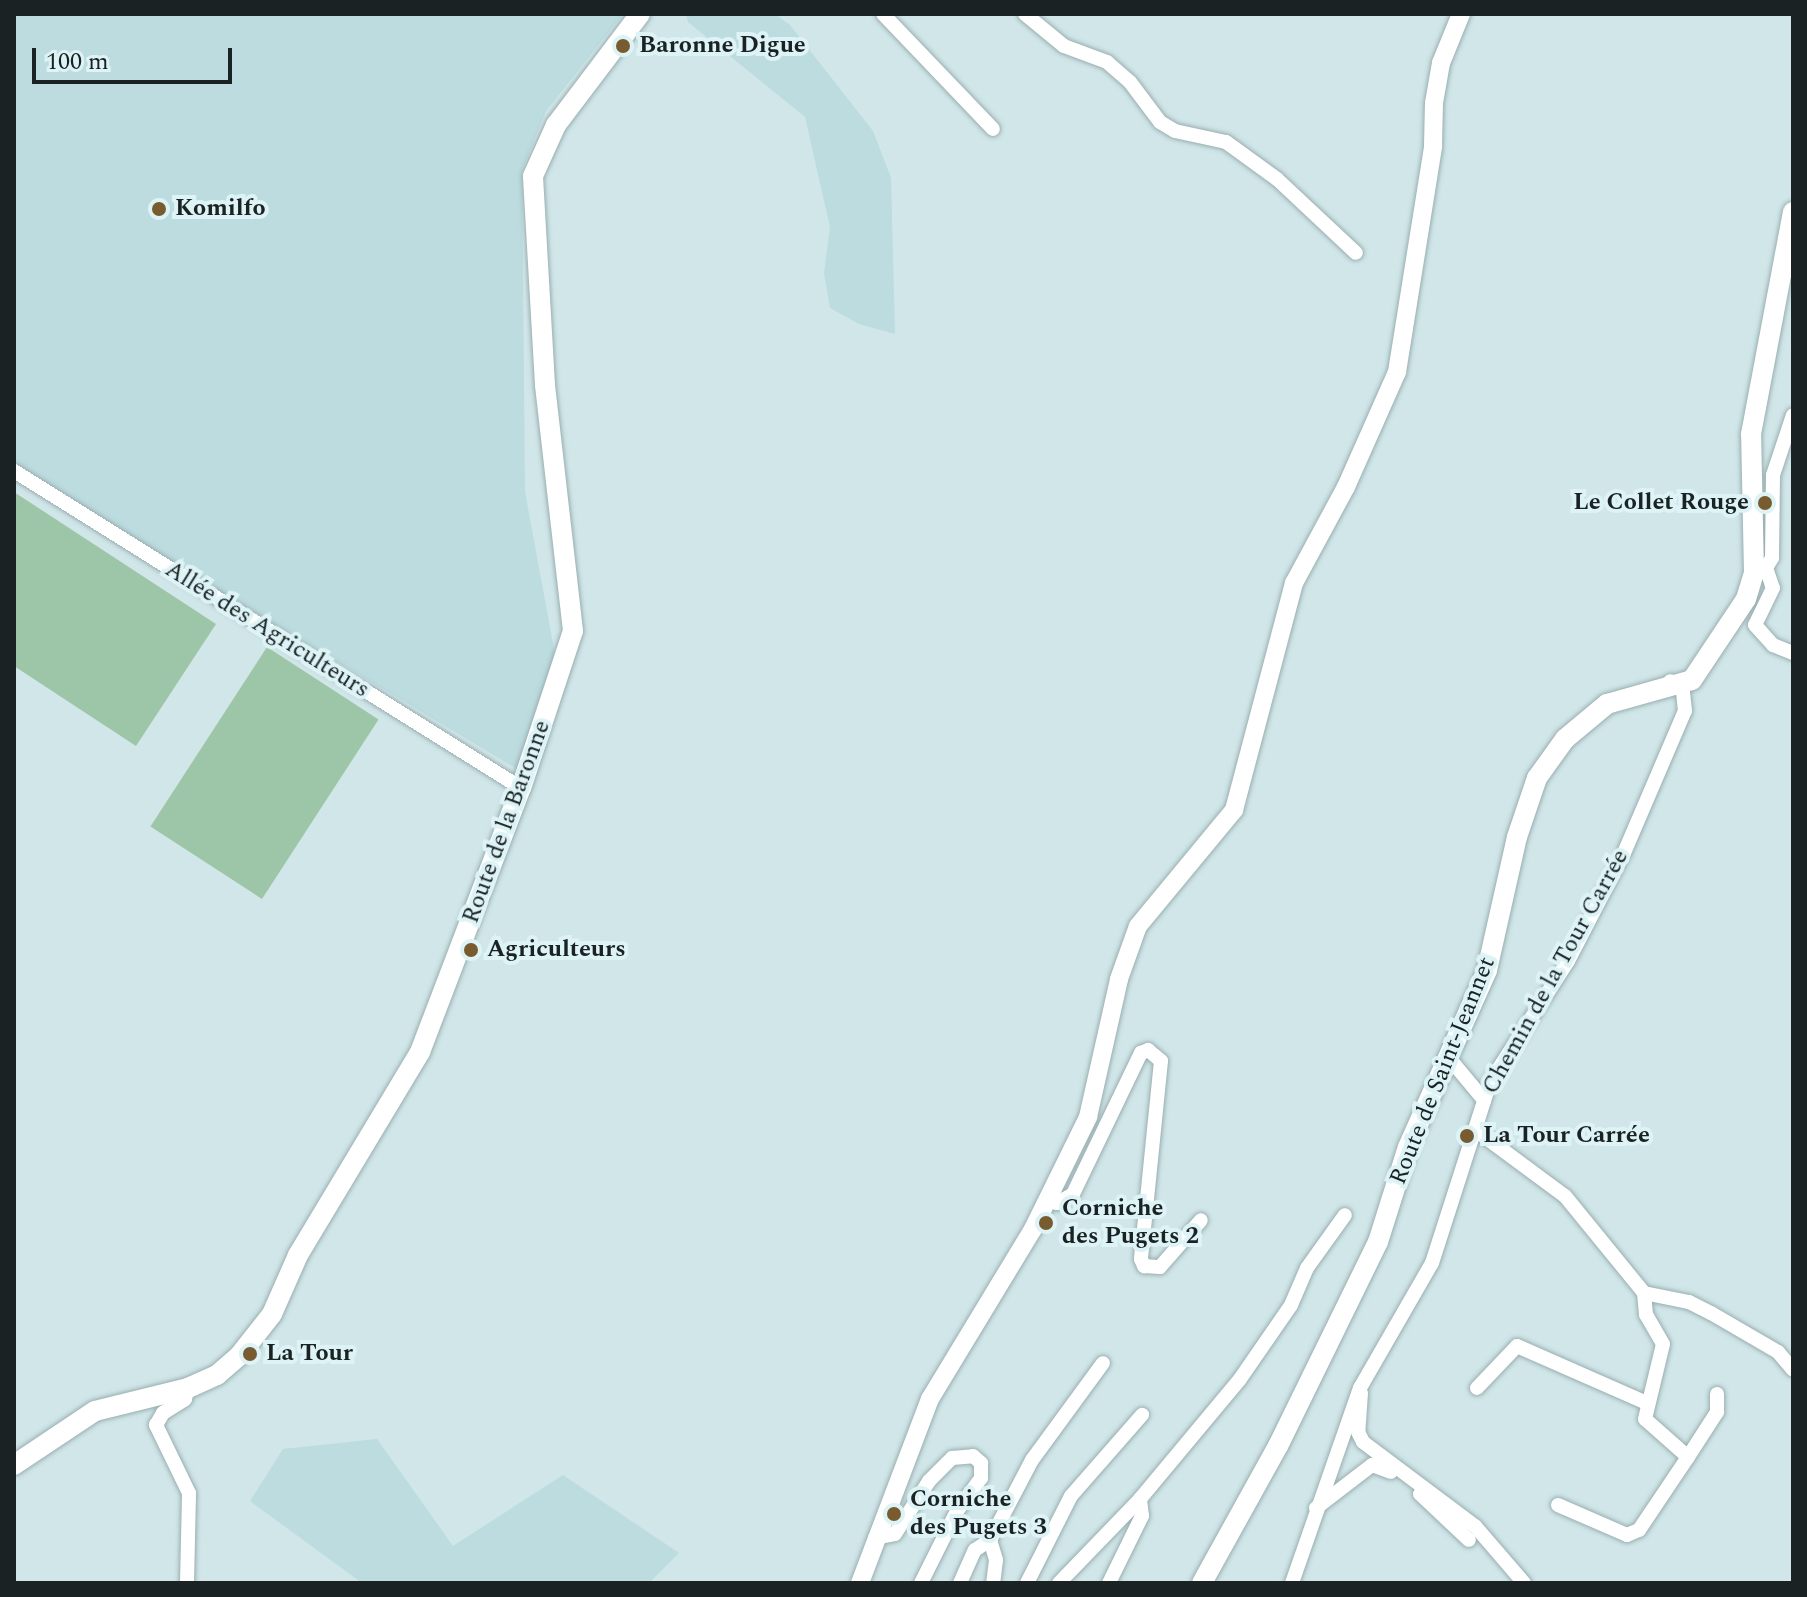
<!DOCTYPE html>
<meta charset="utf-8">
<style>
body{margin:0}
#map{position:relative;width:1807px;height:1597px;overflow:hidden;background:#d0e6e8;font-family:Spectral,serif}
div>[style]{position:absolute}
.built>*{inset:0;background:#bcdcdf}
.green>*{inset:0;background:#9dc6a8;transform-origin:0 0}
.roads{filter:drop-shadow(0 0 2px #99aeb0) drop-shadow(0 0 2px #99aeb0)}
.minor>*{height:14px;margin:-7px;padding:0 7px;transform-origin:7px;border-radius:7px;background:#fff}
.tertiary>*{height:18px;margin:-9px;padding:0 9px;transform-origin:9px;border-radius:9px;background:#fff}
.secondary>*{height:20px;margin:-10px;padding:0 10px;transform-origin:10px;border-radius:10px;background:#fff}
.dots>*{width:22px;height:22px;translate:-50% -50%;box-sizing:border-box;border:4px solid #ddf3f6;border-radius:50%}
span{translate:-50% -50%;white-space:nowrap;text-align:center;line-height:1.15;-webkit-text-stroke:8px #ddf3f6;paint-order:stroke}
.poi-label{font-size:24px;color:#1a2223;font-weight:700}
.left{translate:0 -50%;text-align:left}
.right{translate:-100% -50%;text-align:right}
.street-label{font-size:24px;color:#1a2223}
.frame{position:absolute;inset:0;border:16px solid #1a2223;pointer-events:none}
.scale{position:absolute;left:32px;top:48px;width:200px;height:36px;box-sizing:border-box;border:4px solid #1a2223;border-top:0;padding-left:10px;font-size:24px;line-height:28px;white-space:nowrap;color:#1a2223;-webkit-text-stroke:6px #ddf3f6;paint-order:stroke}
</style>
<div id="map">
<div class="built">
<div style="clip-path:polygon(14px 14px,623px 14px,546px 111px,522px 170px,525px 492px,556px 660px,517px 769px,115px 529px,14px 462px)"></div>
<div style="clip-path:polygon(686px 14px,775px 14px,790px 25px,873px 131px,891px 178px,895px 334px,859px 324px,830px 308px,824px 273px,830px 227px,805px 117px,688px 22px)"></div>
<div style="clip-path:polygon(377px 1439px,453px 1546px,563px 1475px,679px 1553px,649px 1583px,362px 1583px,250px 1501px,283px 1449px)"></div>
</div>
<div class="green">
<div style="clip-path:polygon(14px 492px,216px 624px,136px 746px,14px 666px)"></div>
<div style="left:267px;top:647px;width:133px;height:214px;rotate:33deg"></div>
</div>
<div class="roads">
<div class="minor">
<div style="left:883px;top:14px;width:159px;rotate:46.3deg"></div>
<div style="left:1025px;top:14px;width:50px;rotate:39.4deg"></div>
<div style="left:1064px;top:46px;width:46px;rotate:20.4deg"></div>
<div style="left:1107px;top:62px;width:30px;rotate:41deg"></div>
<div style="left:1130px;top:82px;width:50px;rotate:53.1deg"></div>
<div style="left:1160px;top:122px;width:17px;rotate:31deg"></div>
<div style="left:1175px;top:131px;width:52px;rotate:12.2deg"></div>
<div style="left:1226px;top:142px;width:63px;rotate:36deg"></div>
<div style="left:1277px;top:179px;width:108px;rotate:43.1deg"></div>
<div style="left:14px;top:471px;width:598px;rotate:32.02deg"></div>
<div style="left:1766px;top:568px;width:21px;rotate:71deg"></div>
<div style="left:1773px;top:588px;width:41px;rotate:115.9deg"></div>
<div style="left:1755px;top:625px;width:27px;rotate:48deg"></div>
<div style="left:1773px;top:645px;width:22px;rotate:22deg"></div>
<div style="left:1754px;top:573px;width:13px;rotate:-23deg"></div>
<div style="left:1766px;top:568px;width:12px;rotate:-59deg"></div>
<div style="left:1772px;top:558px;width:83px;rotate:-89.3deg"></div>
<div style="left:1773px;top:475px;width:63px;rotate:-71.6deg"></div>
<div style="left:1449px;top:1058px;width:55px;rotate:50.2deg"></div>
<div style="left:1477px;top:1131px;width:109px;rotate:36.5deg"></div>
<div style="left:1565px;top:1196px;width:125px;rotate:50.8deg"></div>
<div style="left:1644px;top:1293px;width:46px;rotate:11.3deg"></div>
<div style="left:1689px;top:1302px;width:25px;rotate:27deg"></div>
<div style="left:1711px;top:1313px;width:78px;rotate:30.2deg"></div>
<div style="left:1778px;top:1352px;width:23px;rotate:50deg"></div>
<div style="left:1047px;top:1201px;width:10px;rotate:11deg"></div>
<div style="left:1057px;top:1203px;width:18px;rotate:-29deg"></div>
<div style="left:1073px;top:1194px;width:157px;rotate:-64.3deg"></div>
<div style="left:1141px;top:1053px;width:8px;rotate:-23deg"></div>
<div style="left:1148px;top:1050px;width:17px;rotate:40deg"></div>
<div style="left:1161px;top:1061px;width:199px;rotate:95.8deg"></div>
<div style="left:1141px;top:1259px;width:8px;rotate:67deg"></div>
<div style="left:1144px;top:1266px;width:16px;rotate:4deg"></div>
<div style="left:1160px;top:1267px;width:62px;rotate:-48.9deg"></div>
<div style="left:1477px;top:1388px;width:58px;rotate:-46.4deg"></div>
<div style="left:1517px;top:1346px;width:142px;rotate:23.7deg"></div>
<div style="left:1361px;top:1393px;width:39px;rotate:94deg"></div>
<div style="left:1358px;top:1432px;width:11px;rotate:63deg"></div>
<div style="left:1363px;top:1442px;width:140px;rotate:36.9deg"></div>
<div style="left:1475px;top:1526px;width:75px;rotate:49.3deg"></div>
<div style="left:1688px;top:1457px;width:54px;rotate:-57.2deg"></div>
<div style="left:1717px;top:1412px;width:18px;rotate:-90deg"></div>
<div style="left:1420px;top:1494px;width:67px;rotate:43.2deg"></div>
<div style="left:1558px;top:1505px;width:75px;rotate:23.5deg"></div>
<div style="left:1627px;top:1535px;width:13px;rotate:-23deg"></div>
<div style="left:1639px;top:1530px;width:88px;rotate:-56.1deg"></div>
<div style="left:1688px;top:1457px;width:57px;rotate:-138.5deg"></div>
<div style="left:1645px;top:1419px;width:77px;rotate:-76.5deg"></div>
<div style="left:1663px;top:1344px;width:34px;rotate:-120deg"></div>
<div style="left:1646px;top:1315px;width:22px;rotate:-95deg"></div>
<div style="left:1316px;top:1508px;width:71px;rotate:-37.5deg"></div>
<div style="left:1372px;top:1465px;width:20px;rotate:20deg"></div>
<div style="left:875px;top:1538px;width:20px;rotate:-11deg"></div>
<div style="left:895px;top:1534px;width:63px;rotate:-57.3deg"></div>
<div style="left:929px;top:1481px;width:33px;rotate:-45deg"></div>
<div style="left:952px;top:1458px;width:21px;rotate:-5deg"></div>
<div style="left:973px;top:1456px;width:11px;rotate:41deg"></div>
<div style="left:981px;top:1463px;width:15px;rotate:90deg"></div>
<div style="left:981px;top:1478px;width:41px;rotate:126deg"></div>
<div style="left:957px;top:1511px;width:80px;rotate:116.6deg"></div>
<div style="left:990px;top:1540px;width:90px;rotate:-62.3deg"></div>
<div style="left:1032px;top:1460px;width:120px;rotate:-53.8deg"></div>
<div style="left:187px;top:1583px;width:90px;rotate:-88.7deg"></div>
<div style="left:189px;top:1493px;width:76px;rotate:-115.9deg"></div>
<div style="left:156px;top:1425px;width:14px;rotate:-60deg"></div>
<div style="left:163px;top:1413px;width:26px;rotate:-32deg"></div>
<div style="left:185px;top:1399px;width:11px;rotate:-75deg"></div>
<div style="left:960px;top:1583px;width:36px;rotate:-66deg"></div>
<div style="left:975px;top:1550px;width:18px;rotate:-34deg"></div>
<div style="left:990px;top:1540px;width:21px;rotate:73deg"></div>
<div style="left:996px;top:1560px;width:23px;rotate:97deg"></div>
<div style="left:1027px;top:1583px;width:97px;rotate:-63.2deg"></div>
<div style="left:1071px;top:1496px;width:108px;rotate:-48.8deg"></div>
<div style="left:1059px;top:1583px;width:117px;rotate:-46deg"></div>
<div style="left:1140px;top:1499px;width:156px;rotate:-50.2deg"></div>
<div style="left:1240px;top:1379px;width:90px;rotate:-55.4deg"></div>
<div style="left:1291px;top:1305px;width:40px;rotate:-66.6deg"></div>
<div style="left:1307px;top:1268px;width:65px;rotate:-54.4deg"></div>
<div style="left:1109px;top:1583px;width:75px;rotate:-63.8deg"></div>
<div style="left:1142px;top:1516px;width:17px;rotate:-97deg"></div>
<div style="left:1292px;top:1583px;width:207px;rotate:-70.8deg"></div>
<div style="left:1360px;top:1388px;width:144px;rotate:-60.1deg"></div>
<div style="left:1432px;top:1263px;width:190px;rotate:-72.2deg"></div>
<div style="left:1490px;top:1082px;width:144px;rotate:-57.2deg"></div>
<div style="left:1568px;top:961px;width:122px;rotate:-62.6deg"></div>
<div style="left:1624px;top:853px;width:155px;rotate:-66.8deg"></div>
<div style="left:1685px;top:711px;width:20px;rotate:-96deg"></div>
<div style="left:1683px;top:691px;width:16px;rotate:-142deg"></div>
</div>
<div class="tertiary">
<div style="left:860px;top:1583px;width:197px;rotate:-69.2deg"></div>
<div style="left:930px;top:1399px;width:199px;rotate:-58.8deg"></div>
<div style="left:1033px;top:1229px;width:125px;rotate:-63.8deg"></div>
<div style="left:1088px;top:1117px;width:141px;rotate:-77.3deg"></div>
<div style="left:1119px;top:979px;width:56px;rotate:-70.3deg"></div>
<div style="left:1138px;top:926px;width:151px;rotate:-50.4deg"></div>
<div style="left:1234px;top:810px;width:235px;rotate:-75.2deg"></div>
<div style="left:1294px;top:583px;width:109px;rotate:-61.6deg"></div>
<div style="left:1346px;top:487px;width:126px;rotate:-66.1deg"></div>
<div style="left:1397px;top:372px;width:229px;rotate:-80.9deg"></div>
<div style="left:1433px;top:146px;width:43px;rotate:-88.7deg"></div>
<div style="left:1434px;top:103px;width:41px;rotate:-80.1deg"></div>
<div style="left:1441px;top:63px;width:53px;rotate:-67.8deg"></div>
</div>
<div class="secondary">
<div style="left:14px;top:1465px;width:97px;rotate:-33.7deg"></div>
<div style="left:95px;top:1411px;width:96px;rotate:-13.9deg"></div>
<div style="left:188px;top:1388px;width:32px;rotate:-24deg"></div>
<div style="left:217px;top:1375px;width:29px;rotate:-41deg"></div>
<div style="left:239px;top:1356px;width:53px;rotate:-51.8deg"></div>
<div style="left:272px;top:1314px;width:64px;rotate:-66.2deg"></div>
<div style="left:298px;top:1255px;width:237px;rotate:-59deg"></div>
<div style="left:420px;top:1052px;width:283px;rotate:-69.1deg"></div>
<div style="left:521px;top:788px;width:165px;rotate:-71.7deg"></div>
<div style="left:573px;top:631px;width:248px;rotate:-96.5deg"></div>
<div style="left:545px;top:385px;width:209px;rotate:-93.3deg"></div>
<div style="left:533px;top:176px;width:56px;rotate:-65.7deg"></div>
<div style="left:556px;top:125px;width:139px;rotate:-52.9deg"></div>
<div style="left:1202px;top:1583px;width:157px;rotate:-61deg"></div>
<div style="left:1278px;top:1446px;width:227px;rotate:-63.9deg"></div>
<div style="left:1378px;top:1242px;width:100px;rotate:-72.5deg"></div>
<div style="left:1408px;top:1147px;width:194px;rotate:-65.9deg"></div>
<div style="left:1487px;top:970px;width:136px;rotate:-77.3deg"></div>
<div style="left:1517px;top:837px;width:62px;rotate:-71.3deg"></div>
<div style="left:1537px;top:778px;width:48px;rotate:-54.3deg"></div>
<div style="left:1565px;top:739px;width:55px;rotate:-39.8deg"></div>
<div style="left:1607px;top:704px;width:88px;rotate:-15.8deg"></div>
<div style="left:1692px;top:680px;width:97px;rotate:-56.3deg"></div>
<div style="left:1746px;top:599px;width:27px;rotate:-73deg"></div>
<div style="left:1754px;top:573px;width:139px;rotate:-91.2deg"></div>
<div style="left:1751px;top:434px;width:226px;rotate:-79.3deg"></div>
</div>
</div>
<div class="dots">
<div style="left:623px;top:46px;background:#785b2f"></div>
<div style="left:159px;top:209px;background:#785b2f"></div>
<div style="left:1765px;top:503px;background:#785b2f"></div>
<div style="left:471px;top:950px;background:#785b2f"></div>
<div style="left:1467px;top:1136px;background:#785b2f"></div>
<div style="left:1046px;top:1223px;background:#785b2f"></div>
<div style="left:250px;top:1354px;background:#785b2f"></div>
<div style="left:894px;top:1514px;background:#785b2f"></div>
</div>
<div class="poi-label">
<span class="left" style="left:639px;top:46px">Baronne Digue</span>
<span class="left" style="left:175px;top:209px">Komilfo</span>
<span class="right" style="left:1749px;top:503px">Le Collet Rouge</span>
<span class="left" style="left:487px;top:950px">Agriculteurs</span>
<span class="left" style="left:1483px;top:1136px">La Tour Carrée</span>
<span class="left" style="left:1062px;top:1223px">Corniche<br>des Pugets 2</span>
<span class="left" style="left:266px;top:1354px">La Tour</span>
<span class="left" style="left:910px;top:1514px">Corniche<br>des Pugets 3</span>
</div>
<div class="street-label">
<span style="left:267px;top:630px;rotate:32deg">Allée des Agriculteurs</span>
<span style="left:507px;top:822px;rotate:-70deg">Route de la Baronne</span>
<span style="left:1556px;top:972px;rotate:-61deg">Chemin de la Tour Carrée</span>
<span style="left:1443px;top:1071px;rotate:-68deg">Route de Saint-Jeannet</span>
</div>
<div class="frame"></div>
<div class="scale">100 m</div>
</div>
